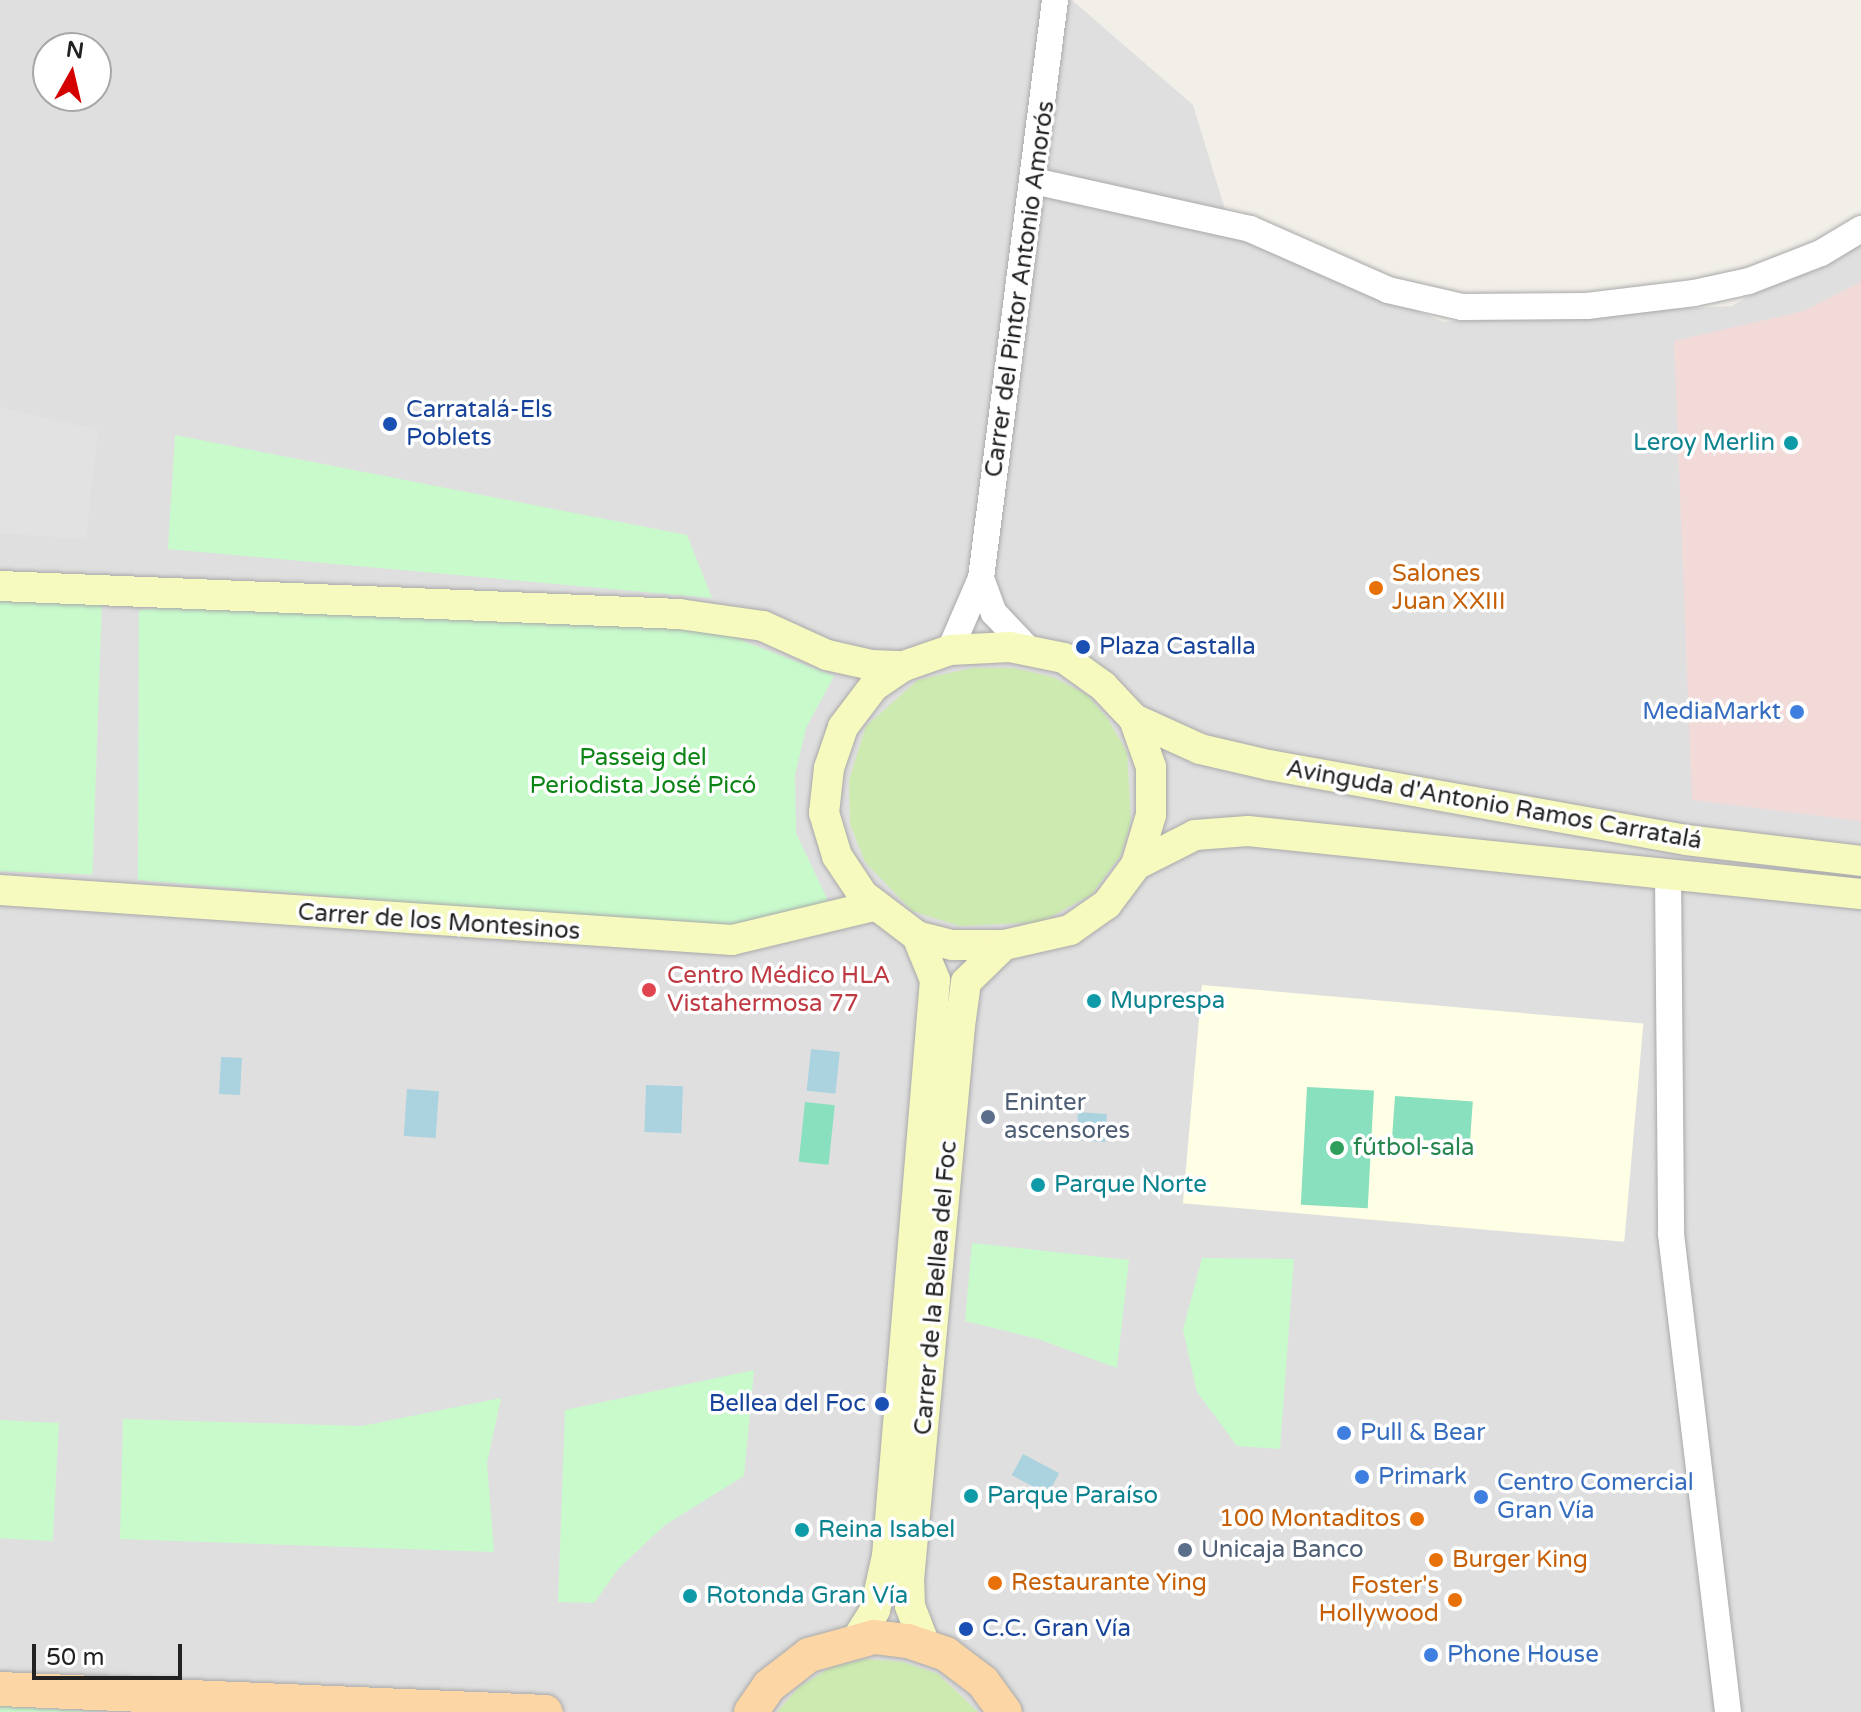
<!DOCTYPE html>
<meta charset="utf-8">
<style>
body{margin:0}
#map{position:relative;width:1861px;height:1712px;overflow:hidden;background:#f2efe9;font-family:"Varela Round",sans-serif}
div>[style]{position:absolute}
.residential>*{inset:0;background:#e0dfdf}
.commercial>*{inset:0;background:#f2dad9}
.education>*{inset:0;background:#ffffe5;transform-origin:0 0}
.grass>*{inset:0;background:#cdebb0}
.park>*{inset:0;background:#c8facc;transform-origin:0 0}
.pitch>*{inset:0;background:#88e0be;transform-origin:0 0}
.parking>*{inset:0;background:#e2e2e2}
.water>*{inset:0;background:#aad3df;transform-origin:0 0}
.roads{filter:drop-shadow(0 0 2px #a9a9a9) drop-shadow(0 0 2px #a9a9a9)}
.tertiary>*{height:26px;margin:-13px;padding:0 13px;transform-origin:13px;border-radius:13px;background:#fff}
.secondary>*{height:30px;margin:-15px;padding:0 15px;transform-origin:15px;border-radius:15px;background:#f7fabf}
.primary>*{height:34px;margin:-17px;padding:0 17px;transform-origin:17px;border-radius:17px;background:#fcd6a4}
.dots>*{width:22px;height:22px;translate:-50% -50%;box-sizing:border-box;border:4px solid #fff;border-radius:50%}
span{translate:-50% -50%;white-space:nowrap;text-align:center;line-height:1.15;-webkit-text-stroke:7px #fff;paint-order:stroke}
.street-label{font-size:24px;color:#222}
.transit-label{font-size:24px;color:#164399}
.left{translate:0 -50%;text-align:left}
.right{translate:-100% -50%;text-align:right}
.culture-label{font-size:24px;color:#0d838f}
.food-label{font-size:24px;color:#c56008}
.shop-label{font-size:24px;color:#366cbe}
.park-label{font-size:24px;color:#0c8416}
.health-label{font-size:24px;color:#be3a42}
.service-label{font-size:24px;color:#4e5e75}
.leisure-label{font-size:24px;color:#27864d}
.north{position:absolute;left:32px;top:32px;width:80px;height:80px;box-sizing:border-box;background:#fff;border:2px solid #a7a7a7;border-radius:50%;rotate:8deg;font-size:22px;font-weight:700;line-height:32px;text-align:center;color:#222}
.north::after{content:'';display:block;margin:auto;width:28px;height:36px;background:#d40000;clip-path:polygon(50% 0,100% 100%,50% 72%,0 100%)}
.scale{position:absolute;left:32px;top:1644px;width:150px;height:36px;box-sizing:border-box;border:4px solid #222;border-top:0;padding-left:10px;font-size:24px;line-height:28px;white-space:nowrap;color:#222;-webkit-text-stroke:6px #fff;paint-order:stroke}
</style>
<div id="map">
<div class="residential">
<div style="clip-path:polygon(evenodd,0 0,1072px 0,1193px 105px,1231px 229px,1443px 322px,1732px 306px,1861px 231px,1861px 1712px,0 1712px,0 0,48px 48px,96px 48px,96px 96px,48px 96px,48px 48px)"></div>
</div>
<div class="commercial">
<div style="clip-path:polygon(1861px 282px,1861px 821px,1692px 800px,1674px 341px,1804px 311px)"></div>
</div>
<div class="education">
<div style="left:1202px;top:985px;width:443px;height:219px;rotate:5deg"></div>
</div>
<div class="grass">
<div style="clip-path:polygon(972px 668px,1014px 668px,1053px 677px,1087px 695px,1108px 719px,1127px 752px,1131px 821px,1121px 855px,1091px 895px,1041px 922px,960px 926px,912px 911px,865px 862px,850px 824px,849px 780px,866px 726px,918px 680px)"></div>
<div style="clip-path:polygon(866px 1659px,903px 1662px,938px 1674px,978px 1712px,777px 1712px,799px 1687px,830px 1668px)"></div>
</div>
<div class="park">
<div style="clip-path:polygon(175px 435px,687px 535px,712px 598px,168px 549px)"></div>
<div style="left:0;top:598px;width:102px;height:273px;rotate:2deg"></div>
<div style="clip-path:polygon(195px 604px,712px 629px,834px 676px,806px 728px,795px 775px,796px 833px,831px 907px,722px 929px,138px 880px,139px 610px)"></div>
<div style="clip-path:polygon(972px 1243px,1129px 1260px,1117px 1368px,1038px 1339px,965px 1321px)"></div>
<div style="clip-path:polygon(1202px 1258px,1294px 1259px,1280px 1449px,1237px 1446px,1197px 1392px,1183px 1330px)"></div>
<div style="clip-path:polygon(754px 1370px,744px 1476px,665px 1525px,619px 1568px,594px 1603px,558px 1602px,565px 1410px)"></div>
<div style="clip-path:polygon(501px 1398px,487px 1463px,494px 1552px,120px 1539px,123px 1419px,362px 1426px)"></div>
<div style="left:0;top:1420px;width:59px;height:118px;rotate:3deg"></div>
<div style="clip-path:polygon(0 1706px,101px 1712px,0 1712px)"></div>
</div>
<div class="pitch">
<div style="left:1307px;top:1087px;width:67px;height:118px;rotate:3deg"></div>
<div style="left:1395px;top:1096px;width:78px;height:42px;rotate:4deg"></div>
<div style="left:805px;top:1102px;width:30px;height:60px;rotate:6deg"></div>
</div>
<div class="parking">
<div style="clip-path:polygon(0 407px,98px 430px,86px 539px,0 533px)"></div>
</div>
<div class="water">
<div style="left:811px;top:1049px;width:29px;height:42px;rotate:6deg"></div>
<div style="left:221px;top:1057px;width:21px;height:37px;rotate:3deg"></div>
<div style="left:646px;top:1085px;width:37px;height:47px;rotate:2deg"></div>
<div style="left:407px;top:1089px;width:32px;height:47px;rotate:4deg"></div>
<div style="left:1078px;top:1112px;width:29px;height:28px;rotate:4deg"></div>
<div style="left:1023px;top:1454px;width:41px;height:24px;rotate:28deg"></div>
</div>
<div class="roads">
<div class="tertiary">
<div style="left:1034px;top:181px;width:221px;rotate:12.5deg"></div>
<div style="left:1250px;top:229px;width:151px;rotate:23.8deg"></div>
<div style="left:1388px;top:290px;width:76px;rotate:12.9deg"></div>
<div style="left:1462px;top:307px;width:125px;rotate:-0.5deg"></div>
<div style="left:1587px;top:306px;width:108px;rotate:-6.9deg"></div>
<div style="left:1694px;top:293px;width:56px;rotate:-12.3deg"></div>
<div style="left:1749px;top:281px;width:77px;rotate:-21.3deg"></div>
<div style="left:1821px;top:253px;width:47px;rotate:-31deg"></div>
<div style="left:981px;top:578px;width:37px;rotate:70deg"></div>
<div style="left:994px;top:613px;width:51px;rotate:46.6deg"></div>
<div style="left:950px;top:650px;width:78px;rotate:-66.7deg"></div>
<div style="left:981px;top:578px;width:583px;rotate:-82.7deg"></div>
<div style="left:1668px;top:875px;width:359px;rotate:89.5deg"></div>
<div style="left:1671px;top:1234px;width:481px;rotate:83.2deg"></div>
</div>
<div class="secondary">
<div style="left:0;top:586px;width:680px;rotate:2.36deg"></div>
<div style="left:679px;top:614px;width:85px;rotate:8.1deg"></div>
<div style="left:763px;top:626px;width:70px;rotate:24.4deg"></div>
<div style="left:827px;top:655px;width:45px;rotate:12.8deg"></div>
<div style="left:871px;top:665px;width:33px;rotate:2deg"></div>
<div style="left:1010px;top:647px;width:55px;rotate:11.5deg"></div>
<div style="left:1064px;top:658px;width:48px;rotate:35.7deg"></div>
<div style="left:1103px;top:686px;width:45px;rotate:46.8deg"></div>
<div style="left:1134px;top:719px;width:51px;rotate:70.5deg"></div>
<div style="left:1151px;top:767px;width:48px;rotate:90deg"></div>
<div style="left:1151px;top:815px;width:52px;rotate:106.7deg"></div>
<div style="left:1136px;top:865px;width:49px;rotate:126.6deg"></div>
<div style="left:1107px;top:904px;width:45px;rotate:144.9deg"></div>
<div style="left:1070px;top:930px;width:68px;rotate:167.2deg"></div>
<div style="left:1004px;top:945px;width:52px;rotate:180deg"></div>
<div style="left:952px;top:945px;width:36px;rotate:-166deg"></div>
<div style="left:917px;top:936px;width:68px;rotate:-142.8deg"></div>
<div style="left:863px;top:895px;width:47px;rotate:-123.7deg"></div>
<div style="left:837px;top:856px;width:45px;rotate:-106.8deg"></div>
<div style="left:824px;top:813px;width:45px;rotate:-83.7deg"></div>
<div style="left:829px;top:768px;width:43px;rotate:-71.1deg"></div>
<div style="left:843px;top:727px;width:51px;rotate:-52.9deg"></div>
<div style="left:874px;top:686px;width:36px;rotate:-34deg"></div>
<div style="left:904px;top:666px;width:49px;rotate:-19.2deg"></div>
<div style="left:950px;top:650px;width:60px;rotate:-2.9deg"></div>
<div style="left:1134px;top:719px;width:72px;rotate:24.4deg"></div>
<div style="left:1200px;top:749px;width:71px;rotate:13.1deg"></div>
<div style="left:1269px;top:765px;width:424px;rotate:10.2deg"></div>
<div style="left:1686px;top:840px;width:176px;rotate:6.8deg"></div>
<div style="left:1136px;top:865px;width:66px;rotate:-27deg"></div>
<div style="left:1195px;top:835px;width:53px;rotate:-4.3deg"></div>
<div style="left:1248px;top:831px;width:616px;rotate:5.87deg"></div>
<div style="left:0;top:890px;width:734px;rotate:3.91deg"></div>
<div style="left:732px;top:940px;width:146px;rotate:-13.5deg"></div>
<div style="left:857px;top:1639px;width:34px;rotate:-58deg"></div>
<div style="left:875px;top:1610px;width:55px;rotate:-77.5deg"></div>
<div style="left:887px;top:1556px;width:578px;rotate:-85.24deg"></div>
<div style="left:935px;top:980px;width:48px;rotate:-112.2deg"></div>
<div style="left:925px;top:1645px;width:42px;rotate:-111deg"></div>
<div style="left:910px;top:1606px;width:26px;rotate:-92deg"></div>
<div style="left:909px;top:1580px;width:556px;rotate:-84.74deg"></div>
<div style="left:960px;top:1026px;width:44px;rotate:-82.2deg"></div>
<div style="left:966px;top:982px;width:53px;rotate:-44.2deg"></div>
</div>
<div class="primary">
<div style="left:0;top:1689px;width:546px;rotate:2.41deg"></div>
<div style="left:751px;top:1712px;width:32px;rotate:-55deg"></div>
<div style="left:769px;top:1686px;width:51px;rotate:-37.8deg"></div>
<div style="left:809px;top:1655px;width:67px;rotate:-15.5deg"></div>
<div style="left:874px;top:1637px;width:34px;rotate:7deg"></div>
<div style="left:908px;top:1641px;width:40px;rotate:18.9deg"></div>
<div style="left:946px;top:1654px;width:46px;rotate:37.1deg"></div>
<div style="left:983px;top:1682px;width:37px;rotate:54deg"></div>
</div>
</div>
<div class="dots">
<div style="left:390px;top:424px;background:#1a4fb4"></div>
<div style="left:1791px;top:443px;background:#0f9aa8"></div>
<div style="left:1376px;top:588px;background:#e8710a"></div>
<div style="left:1083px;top:647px;background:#1a4fb4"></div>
<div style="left:1797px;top:712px;background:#3f7fe0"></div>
<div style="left:649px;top:990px;background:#e0444e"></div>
<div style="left:1094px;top:1001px;background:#0f9aa8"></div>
<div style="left:988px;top:1117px;background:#5c6f8a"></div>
<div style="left:1337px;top:1148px;background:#2e9e5b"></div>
<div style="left:1038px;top:1185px;background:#0f9aa8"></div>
<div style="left:882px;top:1404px;background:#1a4fb4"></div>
<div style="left:1344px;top:1433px;background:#3f7fe0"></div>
<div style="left:1362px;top:1477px;background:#3f7fe0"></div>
<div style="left:971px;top:1496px;background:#0f9aa8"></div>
<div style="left:1481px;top:1497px;background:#3f7fe0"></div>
<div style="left:1417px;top:1519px;background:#e8710a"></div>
<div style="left:802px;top:1530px;background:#0f9aa8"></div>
<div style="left:1185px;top:1550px;background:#5c6f8a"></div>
<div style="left:1436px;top:1560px;background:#e8710a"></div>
<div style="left:995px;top:1583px;background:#e8710a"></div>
<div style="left:690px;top:1596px;background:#0f9aa8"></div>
<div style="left:1455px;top:1600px;background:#e8710a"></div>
<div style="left:966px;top:1629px;background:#1a4fb4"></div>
<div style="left:1431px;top:1655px;background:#3f7fe0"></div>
</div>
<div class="street-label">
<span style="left:1020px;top:289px;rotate:-82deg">Carrer del Pintor Antonio Amorós</span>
<span style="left:1494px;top:805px;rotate:10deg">Avinguda d'Antonio Ramos Carratalá</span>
<span style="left:439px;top:922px;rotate:4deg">Carrer de los Montesinos</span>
<span style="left:936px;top:1288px;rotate:-85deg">Carrer de la Bellea del Foc</span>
</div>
<div class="transit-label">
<span class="left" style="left:406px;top:424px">Carratalá-Els<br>Poblets</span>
<span class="left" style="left:1099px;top:647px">Plaza Castalla</span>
<span class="right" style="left:866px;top:1404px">Bellea del Foc</span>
<span class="left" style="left:982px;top:1629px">C.C. Gran Vía</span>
</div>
<div class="culture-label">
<span class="right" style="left:1775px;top:443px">Leroy Merlin</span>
<span class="left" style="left:1110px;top:1001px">Muprespa</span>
<span class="left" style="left:1054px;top:1185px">Parque Norte</span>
<span class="left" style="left:987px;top:1496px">Parque Paraíso</span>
<span class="left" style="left:818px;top:1530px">Reina Isabel</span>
<span class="left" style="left:706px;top:1596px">Rotonda Gran Vía</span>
</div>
<div class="food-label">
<span class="left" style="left:1392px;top:588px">Salones<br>Juan XXIII</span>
<span class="right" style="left:1401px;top:1519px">100 Montaditos</span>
<span class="left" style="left:1452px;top:1560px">Burger King</span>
<span class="left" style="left:1011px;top:1583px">Restaurante Ying</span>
<span class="right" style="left:1439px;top:1600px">Foster's<br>Hollywood</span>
</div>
<div class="shop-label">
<span class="right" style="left:1781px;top:712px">MediaMarkt</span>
<span class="left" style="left:1360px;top:1433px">Pull &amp; Bear</span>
<span class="left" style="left:1378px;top:1477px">Primark</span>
<span class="left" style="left:1497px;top:1497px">Centro Comercial<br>Gran Vía</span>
<span class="left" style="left:1447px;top:1655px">Phone House</span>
</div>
<div class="park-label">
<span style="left:643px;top:772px">Passeig del<br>Periodista José Picó</span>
</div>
<div class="health-label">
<span class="left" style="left:667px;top:990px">Centro Médico HLA<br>Vistahermosa 77</span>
</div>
<div class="service-label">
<span class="left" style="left:1004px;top:1117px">Eninter<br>ascensores</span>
<span class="left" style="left:1201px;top:1550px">Unicaja Banco</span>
</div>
<div class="leisure-label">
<span class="left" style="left:1353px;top:1148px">fútbol-sala</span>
</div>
<div class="north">N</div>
<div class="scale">50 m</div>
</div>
